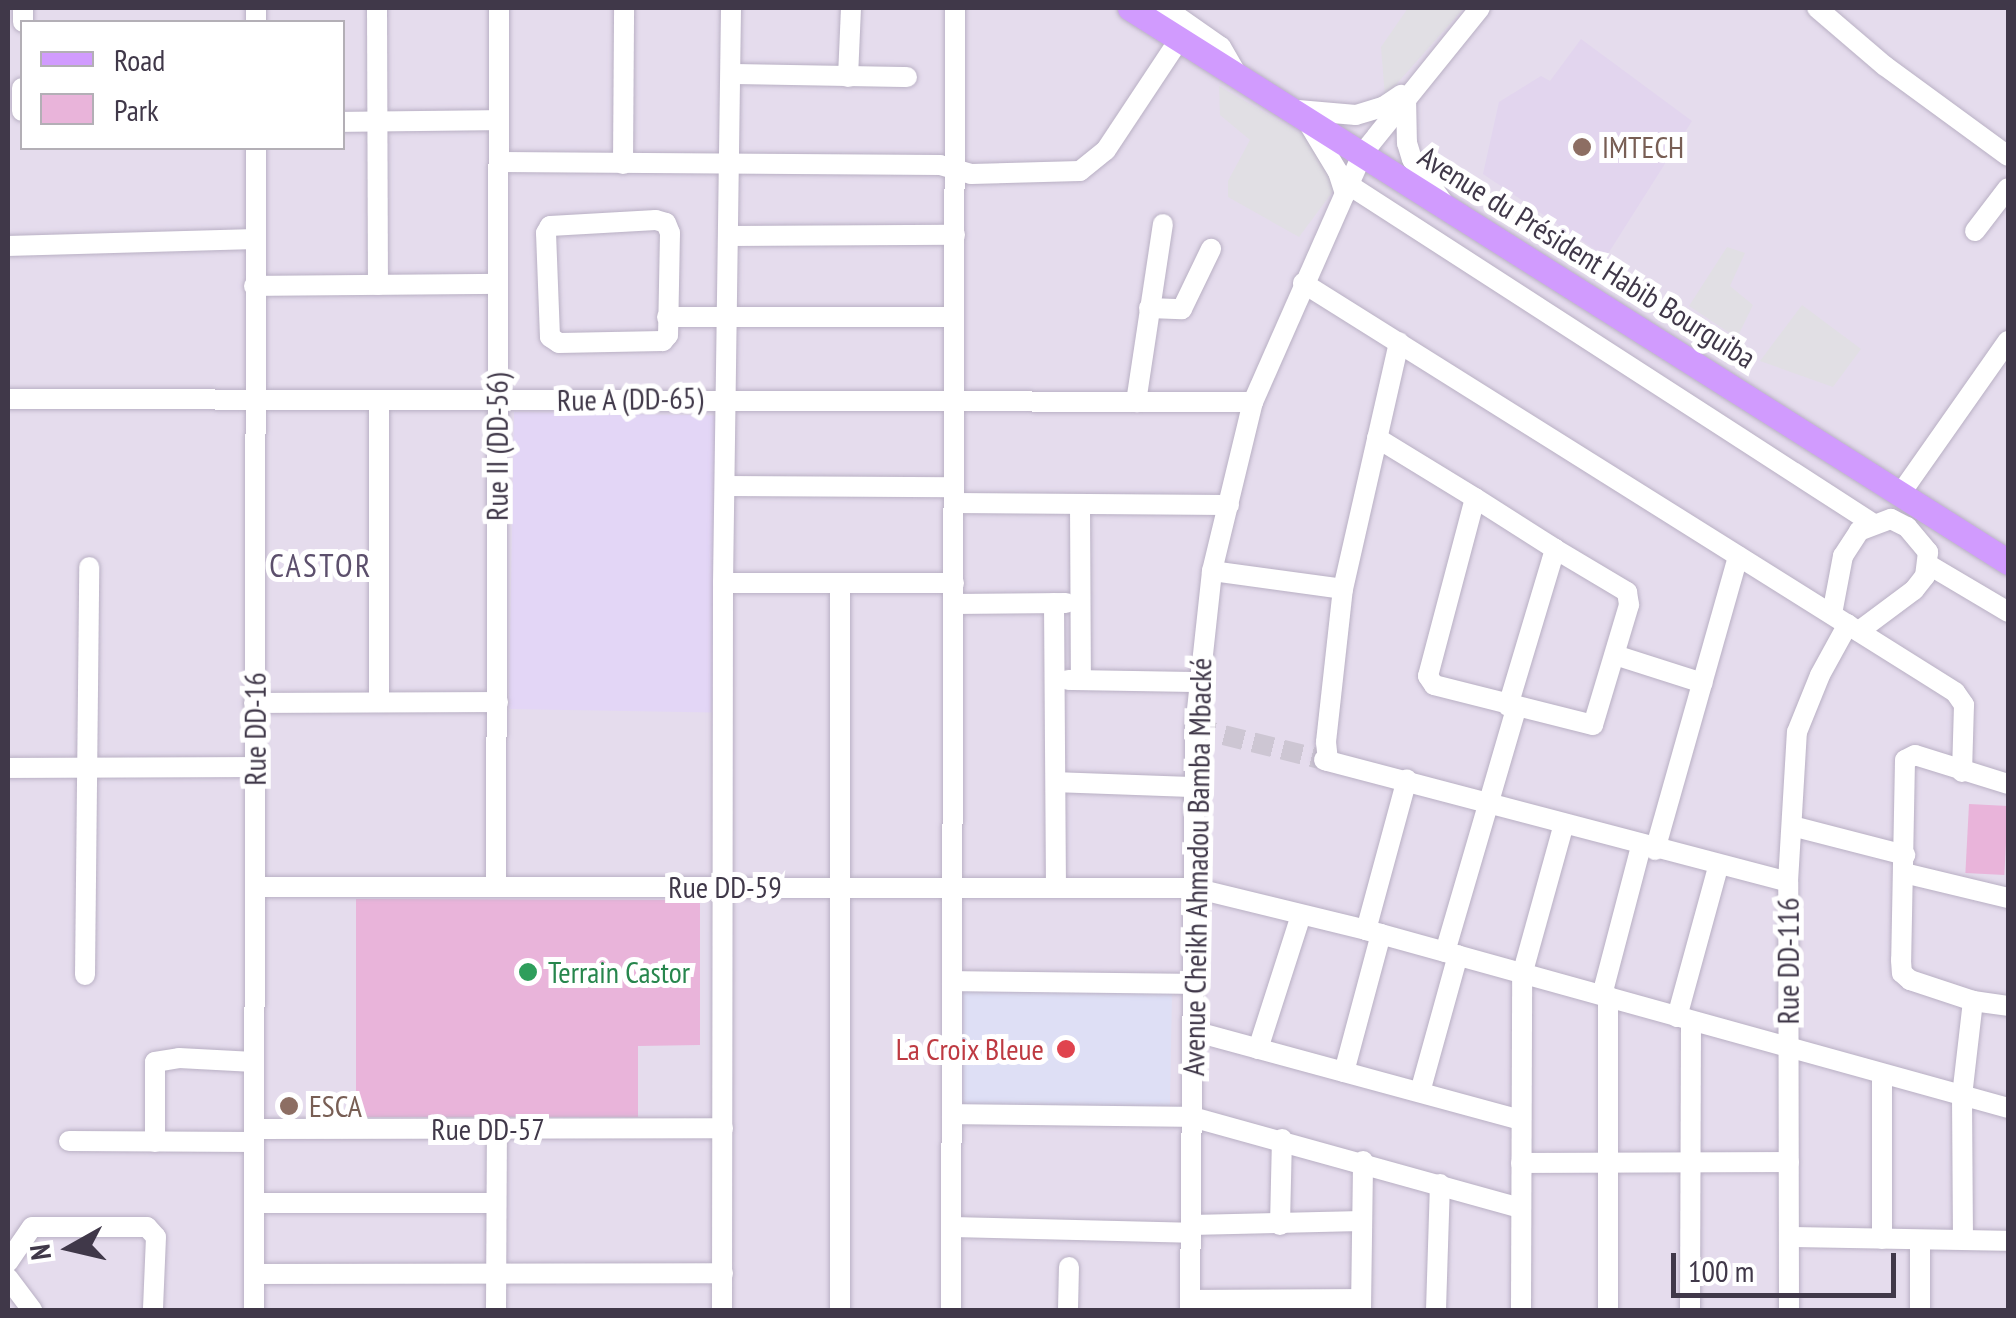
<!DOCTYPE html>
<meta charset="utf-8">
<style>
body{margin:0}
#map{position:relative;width:2016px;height:1318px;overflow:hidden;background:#f0eaf5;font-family:"PT Sans Narrow",sans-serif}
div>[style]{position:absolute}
.residential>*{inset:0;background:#e5dced}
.commercial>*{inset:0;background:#e3d6f6;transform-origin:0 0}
.education>*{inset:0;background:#e2d5ee}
.medical>*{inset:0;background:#dedff5;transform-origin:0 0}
.green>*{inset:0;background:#e9b4da;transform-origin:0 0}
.parking>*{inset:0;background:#e1dfe4}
.minor-tunnel>*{height:20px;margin-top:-10px;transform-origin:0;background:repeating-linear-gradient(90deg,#cdc6d3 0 20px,transparent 0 30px)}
.roads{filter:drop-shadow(0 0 2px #b9b0c4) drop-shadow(0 0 2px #b9b0c4)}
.minor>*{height:20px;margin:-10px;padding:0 10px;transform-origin:10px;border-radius:10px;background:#fff}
.major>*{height:25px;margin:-12.5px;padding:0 12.5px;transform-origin:12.5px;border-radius:12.5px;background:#d19bfe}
.dots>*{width:28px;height:28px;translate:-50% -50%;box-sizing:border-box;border:5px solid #fff;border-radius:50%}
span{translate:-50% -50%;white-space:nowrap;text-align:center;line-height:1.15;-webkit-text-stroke:10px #fff;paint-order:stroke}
.education-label{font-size:30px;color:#785e54}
.left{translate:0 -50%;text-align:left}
.street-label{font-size:30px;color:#403849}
.leisure-label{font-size:30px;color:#27864d}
.health-label{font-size:30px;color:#be3a42}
.right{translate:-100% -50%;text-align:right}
.neighbourhood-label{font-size:32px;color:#5c4f6c;letter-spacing:2.5px}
.frame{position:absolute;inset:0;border:10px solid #403849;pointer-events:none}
.legend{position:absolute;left:20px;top:20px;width:325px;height:130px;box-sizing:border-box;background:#fff;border:2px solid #b3afb6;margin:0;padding:12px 18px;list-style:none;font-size:30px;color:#403849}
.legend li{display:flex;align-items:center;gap:20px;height:50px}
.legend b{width:50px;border:2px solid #b3afb6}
.north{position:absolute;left:20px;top:1198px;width:100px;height:100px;-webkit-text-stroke:8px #fff;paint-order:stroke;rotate:262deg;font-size:28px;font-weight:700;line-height:40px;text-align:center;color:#403849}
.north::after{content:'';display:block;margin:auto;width:35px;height:45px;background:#403849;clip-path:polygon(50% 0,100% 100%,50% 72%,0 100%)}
.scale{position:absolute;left:1671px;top:1253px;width:225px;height:45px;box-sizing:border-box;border:5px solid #403849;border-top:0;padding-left:12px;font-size:30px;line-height:35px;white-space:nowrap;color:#403849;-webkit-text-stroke:8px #fff;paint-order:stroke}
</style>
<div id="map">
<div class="residential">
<div style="clip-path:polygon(evenodd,8px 8px,2008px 8px,2008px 1310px,8px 1310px,8px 8px,22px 22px,342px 22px,342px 148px,22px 148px,22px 22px)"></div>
</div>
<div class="commercial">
<div style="left:514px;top:412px;width:205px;height:297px;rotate:1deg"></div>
</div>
<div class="education">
<div style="clip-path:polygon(1581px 39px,1692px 121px,1606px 257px,1483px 174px,1499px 102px,1541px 76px,1550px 81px)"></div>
</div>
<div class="medical">
<div style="left:960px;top:988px;width:212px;height:121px;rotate:1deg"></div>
</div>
<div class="green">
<div style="left:1969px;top:804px;width:39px;height:69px;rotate:3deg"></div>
<div style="clip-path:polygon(356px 899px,700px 900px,700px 1045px,638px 1046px,638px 1117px,356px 1117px)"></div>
</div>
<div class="parking">
<div style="clip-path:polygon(1408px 8px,1464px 8px,1385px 97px,1381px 47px)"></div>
<div style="clip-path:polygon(1219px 86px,1310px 139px,1337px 186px,1299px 237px,1228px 197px,1228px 181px,1250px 140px,1220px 115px)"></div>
<div style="clip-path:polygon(1727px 247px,1745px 253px,1730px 286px,1753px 305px,1737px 338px,1689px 306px)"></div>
<div style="clip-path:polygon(1802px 305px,1861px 349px,1833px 387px,1760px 361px)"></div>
</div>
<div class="minor-tunnel">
<div style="left:1195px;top:728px;width:133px;rotate:13.9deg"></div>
</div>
<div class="roads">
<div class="minor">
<div style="left:256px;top:8px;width:14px;rotate:90deg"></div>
<div style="left:377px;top:8px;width:277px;rotate:89.8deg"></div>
<div style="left:1165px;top:8px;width:68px;rotate:34.9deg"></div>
<div style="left:1221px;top:47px;width:30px;rotate:60deg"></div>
<div style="left:1817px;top:8px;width:89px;rotate:40.5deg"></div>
<div style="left:1885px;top:66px;width:152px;rotate:36.2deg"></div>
<div style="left:23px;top:22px;width:14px;rotate:-90deg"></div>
<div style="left:731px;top:74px;width:176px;rotate:1deg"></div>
<div style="left:848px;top:77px;width:69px;rotate:-87.5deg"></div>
<div style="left:1406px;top:97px;width:46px;rotate:88.8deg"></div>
<div style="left:1407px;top:143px;width:17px;rotate:73deg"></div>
<div style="left:1412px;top:159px;width:52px;rotate:54.5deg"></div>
<div style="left:1298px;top:110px;width:58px;rotate:4.9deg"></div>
<div style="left:1356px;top:115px;width:28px;rotate:-17deg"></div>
<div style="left:1383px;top:107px;width:22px;rotate:-34deg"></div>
<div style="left:22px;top:111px;width:23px;rotate:-90deg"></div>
<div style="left:1306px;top:119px;width:62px;rotate:58.9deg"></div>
<div style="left:1338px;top:172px;width:23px;rotate:72deg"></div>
<div style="left:342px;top:122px;width:157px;rotate:-0.7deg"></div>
<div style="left:499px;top:162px;width:441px;rotate:0.4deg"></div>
<div style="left:940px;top:165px;width:32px;rotate:16deg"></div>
<div style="left:971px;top:174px;width:109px;rotate:-1.6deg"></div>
<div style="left:1080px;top:171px;width:33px;rotate:-39deg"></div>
<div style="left:1106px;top:150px;width:134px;rotate:-56.5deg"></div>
<div style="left:623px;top:164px;width:156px;rotate:-89.6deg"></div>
<div style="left:1349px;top:185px;width:623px;rotate:32.87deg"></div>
<div style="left:656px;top:220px;width:10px;rotate:17deg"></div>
<div style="left:666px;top:223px;width:11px;rotate:68deg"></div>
<div style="left:670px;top:233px;width:102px;rotate:91.1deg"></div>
<div style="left:668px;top:335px;width:8px;rotate:130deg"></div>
<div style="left:663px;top:341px;width:104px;rotate:178.9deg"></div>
<div style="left:559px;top:343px;width:11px;rotate:-146deg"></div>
<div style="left:550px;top:337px;width:104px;rotate:-92.2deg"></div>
<div style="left:546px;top:233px;width:8px;rotate:-60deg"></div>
<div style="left:550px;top:226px;width:106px;rotate:-3.2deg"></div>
<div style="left:1975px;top:231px;width:54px;rotate:-52.5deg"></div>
<div style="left:729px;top:236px;width:226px;rotate:-0.3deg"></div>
<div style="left:8px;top:246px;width:247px;rotate:-1.6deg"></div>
<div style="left:1303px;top:283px;width:770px;rotate:32.1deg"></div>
<div style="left:1955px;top:692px;width:16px;rotate:55deg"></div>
<div style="left:1964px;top:705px;width:67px;rotate:91.7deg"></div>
<div style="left:254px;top:286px;width:244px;rotate:-0.5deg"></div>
<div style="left:1149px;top:308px;width:33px;rotate:2deg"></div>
<div style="left:1182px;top:309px;width:67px;rotate:-64.2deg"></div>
<div style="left:667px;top:317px;width:287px"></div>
<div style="left:8px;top:399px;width:1245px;rotate:0.14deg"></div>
<div style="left:379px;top:401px;width:301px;rotate:90deg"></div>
<div style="left:1136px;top:402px;width:180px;rotate:-81.4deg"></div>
<div style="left:1377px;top:438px;width:115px;rotate:31.5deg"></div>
<div style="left:1475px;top:498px;width:95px;rotate:32.5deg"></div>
<div style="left:1555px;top:549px;width:84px;rotate:30.8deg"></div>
<div style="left:1627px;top:592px;width:13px;rotate:81deg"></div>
<div style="left:1629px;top:605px;width:125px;rotate:106.7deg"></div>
<div style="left:1593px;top:725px;width:164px;rotate:-165.9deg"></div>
<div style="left:1434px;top:685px;width:11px;rotate:-124deg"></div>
<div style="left:1428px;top:676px;width:184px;rotate:-75.2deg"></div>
<div style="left:725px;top:486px;width:229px;rotate:0.3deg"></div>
<div style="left:1901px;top:493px;width:186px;rotate:-54.9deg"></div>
<div style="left:954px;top:503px;width:275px;rotate:0.4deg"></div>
<div style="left:1080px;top:504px;width:176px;rotate:89.7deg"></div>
<div style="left:1929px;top:565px;width:92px;rotate:30.7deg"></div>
<div style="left:1212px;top:571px;width:132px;rotate:7.8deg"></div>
<div style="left:723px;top:583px;width:231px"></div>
<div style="left:1054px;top:603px;width:284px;rotate:89.6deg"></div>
<div style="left:953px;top:604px;width:113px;rotate:-0.5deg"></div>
<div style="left:1832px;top:614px;width:59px;rotate:-79.3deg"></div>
<div style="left:1843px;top:556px;width:30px;rotate:-57deg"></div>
<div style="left:1859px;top:531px;width:34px;rotate:-21deg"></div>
<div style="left:1891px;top:519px;width:18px;rotate:27deg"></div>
<div style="left:1907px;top:527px;width:33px;rotate:50deg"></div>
<div style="left:1928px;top:552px;width:24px;rotate:97deg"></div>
<div style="left:1925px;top:576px;width:18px;rotate:128deg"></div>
<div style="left:1914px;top:590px;width:69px;rotate:143.3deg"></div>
<div style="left:1615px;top:655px;width:92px;rotate:17.7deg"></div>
<div style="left:1068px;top:680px;width:131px;rotate:0.9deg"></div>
<div style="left:254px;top:703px;width:244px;rotate:-0.2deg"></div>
<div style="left:1508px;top:706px;width:164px;rotate:-73.3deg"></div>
<div style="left:1324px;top:760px;width:480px;rotate:14.7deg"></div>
<div style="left:1328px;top:761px;width:19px;rotate:-96deg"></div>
<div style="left:1326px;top:742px;width:154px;rotate:-83.7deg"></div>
<div style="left:1343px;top:589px;width:253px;rotate:-77.2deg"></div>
<div style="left:8px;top:768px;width:247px;rotate:-0.2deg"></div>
<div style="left:1056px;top:782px;width:139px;rotate:2.1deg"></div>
<div style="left:2008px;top:784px;width:97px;rotate:-162.7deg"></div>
<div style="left:1915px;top:755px;width:11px;rotate:153deg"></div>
<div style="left:1905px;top:760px;width:200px;rotate:91.1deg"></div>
<div style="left:1901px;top:960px;width:13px;rotate:86deg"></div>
<div style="left:1902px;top:973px;width:11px;rotate:41deg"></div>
<div style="left:1910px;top:980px;width:66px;rotate:18.4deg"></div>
<div style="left:1973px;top:1001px;width:35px;rotate:8deg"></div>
<div style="left:1792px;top:826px;width:117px;rotate:14.4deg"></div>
<div style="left:1655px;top:850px;width:305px;rotate:-74.2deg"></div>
<div style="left:1904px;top:873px;width:107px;rotate:13.5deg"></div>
<div style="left:256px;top:887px;width:938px;rotate:0.06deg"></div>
<div style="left:1194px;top:888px;width:177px;rotate:13.7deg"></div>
<div style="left:1366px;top:930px;width:666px;rotate:15.5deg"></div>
<div style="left:496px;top:887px;width:879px;rotate:-89.8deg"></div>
<div style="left:1366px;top:930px;width:156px;rotate:-74.8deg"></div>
<div style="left:1445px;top:952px;width:253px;rotate:-73.7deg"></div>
<div style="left:85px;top:975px;width:408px;rotate:-89.4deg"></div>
<div style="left:952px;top:981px;width:241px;rotate:0.7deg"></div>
<div style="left:1602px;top:995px;width:154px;rotate:-75.3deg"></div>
<div style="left:1677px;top:1017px;width:156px;rotate:-74.7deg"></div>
<div style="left:1193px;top:1031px;width:340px;rotate:15.2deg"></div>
<div style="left:1258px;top:1049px;width:141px;rotate:-72.2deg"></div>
<div style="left:1344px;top:1072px;width:143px;rotate:-75deg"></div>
<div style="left:1420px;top:1092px;width:142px;rotate:-74.5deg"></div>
<div style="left:952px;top:1114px;width:240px;rotate:0.7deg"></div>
<div style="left:1192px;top:1117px;width:341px;rotate:15.5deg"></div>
<div style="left:254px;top:1129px;width:469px;rotate:-0.1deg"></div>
<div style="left:69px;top:1141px;width:185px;rotate:0.3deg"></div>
<div style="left:155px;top:1142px;width:80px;rotate:-90deg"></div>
<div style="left:155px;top:1062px;width:24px;rotate:-9deg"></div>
<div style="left:179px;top:1058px;width:75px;rotate:3.1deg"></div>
<div style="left:1521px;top:1163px;width:268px;rotate:-0.2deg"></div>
<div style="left:254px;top:1203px;width:242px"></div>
<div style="left:1191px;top:1225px;width:171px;rotate:-1.3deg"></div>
<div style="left:1280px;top:1225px;width:86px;rotate:-88.7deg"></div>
<div style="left:952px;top:1227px;width:238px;rotate:1.4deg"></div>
<div style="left:1789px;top:1237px;width:219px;rotate:1deg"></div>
<div style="left:1882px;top:1239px;width:165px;rotate:-90deg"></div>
<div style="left:1963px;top:1240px;width:144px;rotate:-90.4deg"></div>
<div style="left:1962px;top:1096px;width:96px;rotate:-83.4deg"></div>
<div style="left:1920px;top:1241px;width:69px;rotate:90deg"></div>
<div style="left:8px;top:1262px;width:42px;rotate:-55.6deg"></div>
<div style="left:32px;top:1227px;width:115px"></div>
<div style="left:147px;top:1227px;width:13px;rotate:48deg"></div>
<div style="left:156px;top:1237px;width:73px;rotate:92.4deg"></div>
<div style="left:254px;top:1274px;width:469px;rotate:-0.1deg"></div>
<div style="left:8px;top:1278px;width:40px;rotate:53deg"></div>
<div style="left:1190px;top:1300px;width:171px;rotate:-0.3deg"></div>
<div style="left:1361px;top:1309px;width:148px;rotate:-89.2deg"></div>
<div style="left:254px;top:1310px;width:1162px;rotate:-89.9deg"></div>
<div style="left:496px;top:1310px;width:181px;rotate:-89.7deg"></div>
<div style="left:722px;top:1310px;width:727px;rotate:-89.92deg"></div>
<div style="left:723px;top:583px;width:575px;rotate:-89.2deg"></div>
<div style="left:840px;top:1310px;width:726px;rotate:-90deg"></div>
<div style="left:951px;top:1310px;width:1302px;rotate:-89.82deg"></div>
<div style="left:1068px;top:1310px;width:43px;rotate:-88.7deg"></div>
<div style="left:1190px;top:1310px;width:582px;rotate:-89.51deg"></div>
<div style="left:1195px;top:728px;width:158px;rotate:-83.8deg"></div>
<div style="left:1212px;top:571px;width:174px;rotate:-76.4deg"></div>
<div style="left:1253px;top:402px;width:272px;rotate:-66.2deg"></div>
<div style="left:1363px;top:153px;width:186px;rotate:-51.1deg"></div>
<div style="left:1436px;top:1310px;width:126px;rotate:-88.2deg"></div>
<div style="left:1521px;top:1310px;width:335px;rotate:-89.8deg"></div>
<div style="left:1522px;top:975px;width:157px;rotate:-74.5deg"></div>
<div style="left:1608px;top:1310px;width:314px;rotate:-90deg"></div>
<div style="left:1690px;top:1310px;width:288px;rotate:-89.8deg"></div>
<div style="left:1789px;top:1310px;width:428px;rotate:-90.1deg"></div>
<div style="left:1788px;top:882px;width:150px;rotate:-86.6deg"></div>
<div style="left:1797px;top:732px;width:61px;rotate:-68deg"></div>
<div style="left:1820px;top:675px;width:58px;rotate:-61.2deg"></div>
</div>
<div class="major">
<div style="left:1130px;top:8px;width:1038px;rotate:32.25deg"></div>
</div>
</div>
<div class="dots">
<div style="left:1582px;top:147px;background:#8d6e63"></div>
<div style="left:528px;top:972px;background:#2e9e5b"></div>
<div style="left:1066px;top:1049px;background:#e0444e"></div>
<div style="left:289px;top:1106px;background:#8d6e63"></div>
</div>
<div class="education-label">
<span class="left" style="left:1602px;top:147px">IMTECH</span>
<span class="left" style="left:309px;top:1106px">ESCA</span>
</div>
<div class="street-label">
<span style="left:1587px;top:257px;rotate:32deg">Avenue du Président Habib Bourguiba</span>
<span style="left:630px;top:399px;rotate:-1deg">Rue A (DD-65)</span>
<span style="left:497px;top:447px;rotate:-90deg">Rue II (DD-56)</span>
<span style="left:255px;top:729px;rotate:-90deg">Rue DD-16</span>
<span style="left:1197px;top:867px;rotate:-89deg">Avenue Cheikh Ahmadou Bamba Mbacké</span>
<span style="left:725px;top:887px">Rue DD-59</span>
<span style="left:1788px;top:961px;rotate:-90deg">Rue DD-116</span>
<span style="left:488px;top:1129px">Rue DD-57</span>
</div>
<div class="leisure-label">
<span class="left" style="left:548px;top:972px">Terrain Castor</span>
</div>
<div class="health-label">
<span class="right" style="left:1044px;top:1049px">La Croix Bleue</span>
</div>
<div class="neighbourhood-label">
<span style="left:321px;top:565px">CASTOR</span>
</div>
<div class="frame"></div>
<ul class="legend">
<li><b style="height:12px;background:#d19bfe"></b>Road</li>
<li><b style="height:28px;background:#e9b4da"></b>Park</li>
</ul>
<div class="north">N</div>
<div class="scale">100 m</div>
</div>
